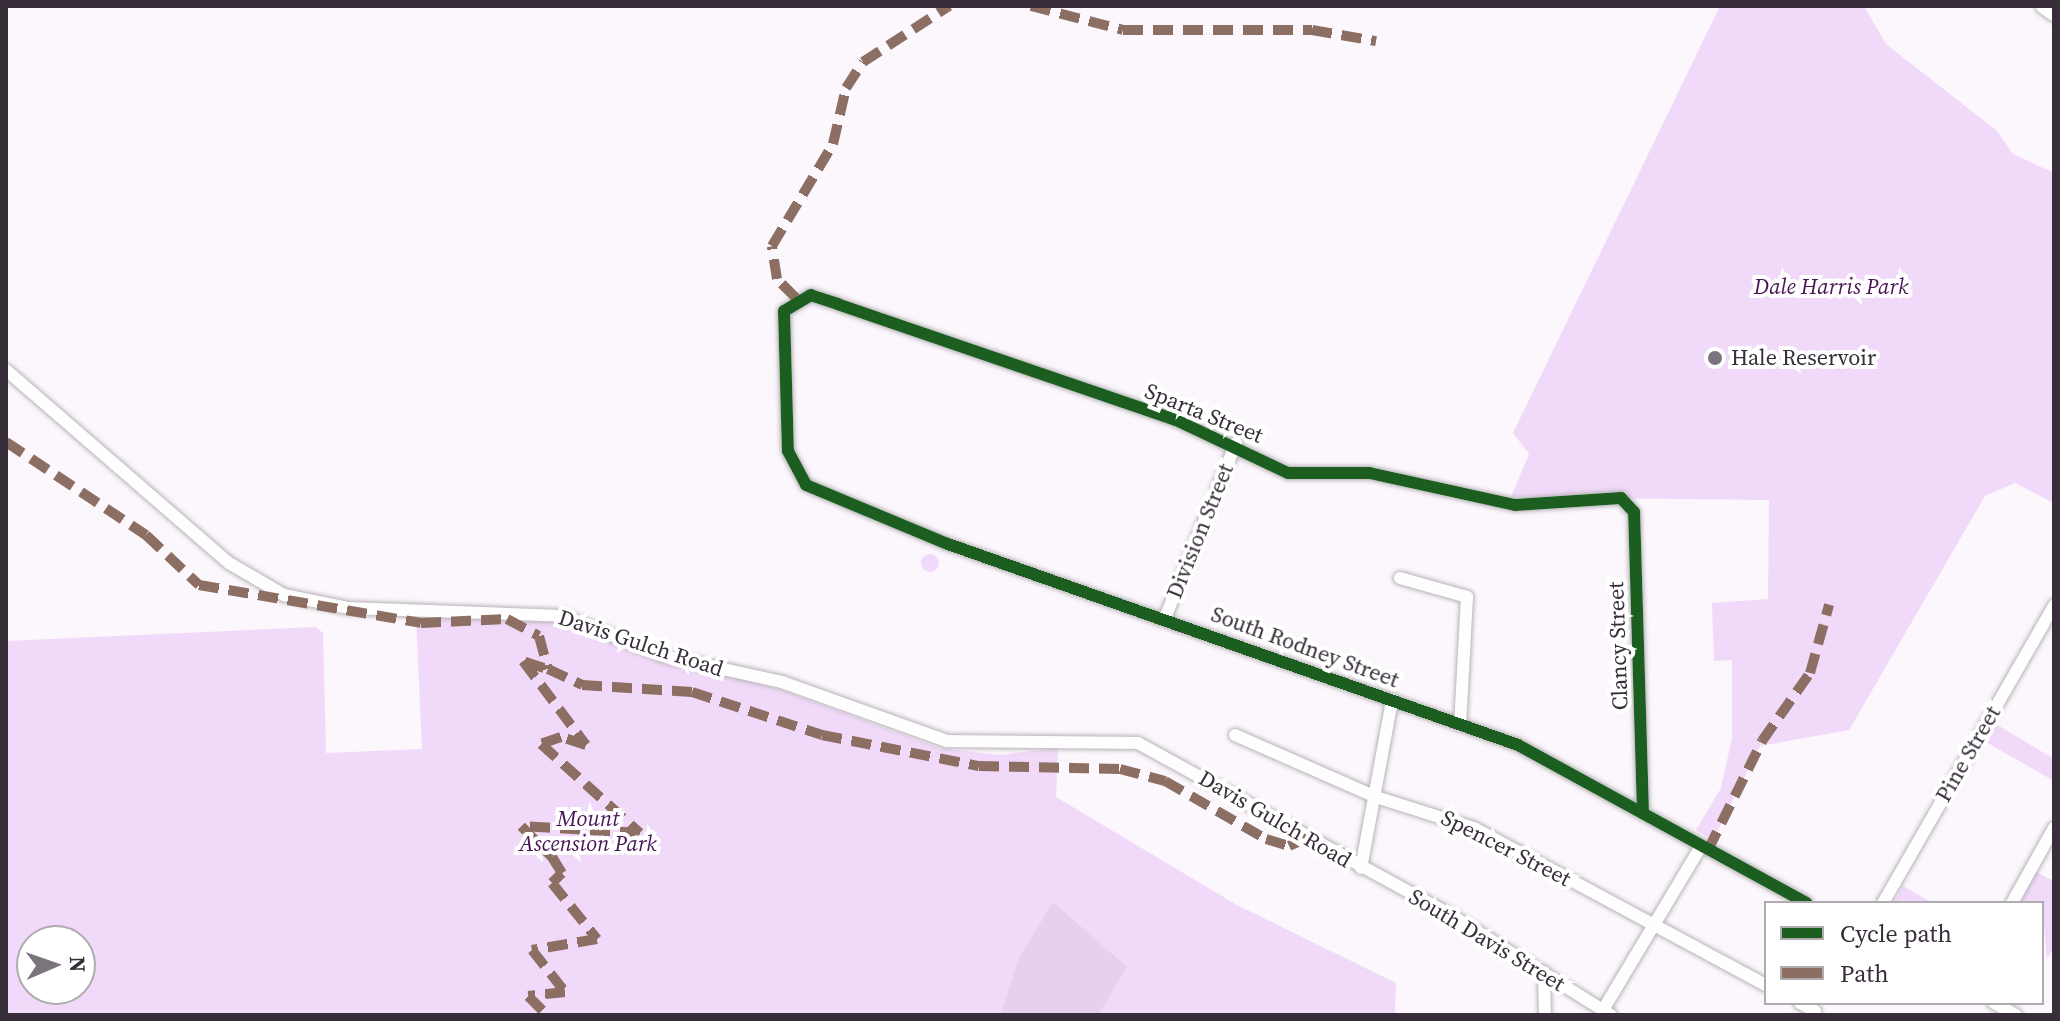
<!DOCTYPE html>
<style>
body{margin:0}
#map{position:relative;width:2060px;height:1021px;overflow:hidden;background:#fbf7fc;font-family:"Source Serif 4",serif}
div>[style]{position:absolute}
.green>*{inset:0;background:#f1d9f9}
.round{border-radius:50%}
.forest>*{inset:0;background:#e8cff0}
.roads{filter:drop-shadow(0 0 2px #b8b3b9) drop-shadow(0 0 2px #b8b3b9)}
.minor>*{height:12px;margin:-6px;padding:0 6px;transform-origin:6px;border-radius:6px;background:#fefeff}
.tertiary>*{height:16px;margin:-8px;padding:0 8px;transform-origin:8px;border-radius:8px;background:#fefeff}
.quiet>*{height:10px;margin-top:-5px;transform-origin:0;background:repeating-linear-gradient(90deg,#8d6e63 0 20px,transparent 0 30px)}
.cycleway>*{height:12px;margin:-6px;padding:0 6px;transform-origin:6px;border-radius:6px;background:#1b5e20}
.dots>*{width:22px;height:22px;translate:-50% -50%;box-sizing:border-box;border:4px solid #fff;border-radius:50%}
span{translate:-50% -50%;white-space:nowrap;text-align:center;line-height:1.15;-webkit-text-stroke:8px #fff;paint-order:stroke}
.park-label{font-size:22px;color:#471455;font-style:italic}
.poi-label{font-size:22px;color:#372e39}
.left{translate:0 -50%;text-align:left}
.street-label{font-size:22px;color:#372e39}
.frame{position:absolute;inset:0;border:8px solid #372e39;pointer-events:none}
.legend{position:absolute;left:1764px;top:901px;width:280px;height:104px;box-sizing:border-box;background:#fff;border:2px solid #afabb0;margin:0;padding:10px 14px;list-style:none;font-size:24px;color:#372e39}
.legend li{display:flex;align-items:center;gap:16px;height:40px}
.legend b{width:40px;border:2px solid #afabb0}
.north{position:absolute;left:16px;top:925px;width:80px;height:80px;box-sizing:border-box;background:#fff;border:2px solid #afabb0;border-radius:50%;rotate:88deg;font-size:22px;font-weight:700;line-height:32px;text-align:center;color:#372e39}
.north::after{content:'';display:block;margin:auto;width:28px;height:36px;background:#7c747d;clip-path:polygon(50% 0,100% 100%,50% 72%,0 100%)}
</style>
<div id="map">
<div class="green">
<div style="clip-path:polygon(1720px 6px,1864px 6px,1886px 44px,1997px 131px,2013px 154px,2054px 173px,2054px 503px,2015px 483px,1985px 496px,1849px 730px,1760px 746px,1713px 840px,1696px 830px,1721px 788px,1732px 738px,1732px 660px,1714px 661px,1712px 603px,1768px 599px,1769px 500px,1511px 497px,1529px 454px,1513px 433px)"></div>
<div class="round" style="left:921px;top:554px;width:18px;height:18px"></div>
<div style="clip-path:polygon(evenodd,416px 617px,563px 620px,623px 647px,781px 690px,940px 748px,999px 755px,1058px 748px,1056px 797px,1237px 905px,1396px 983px,1395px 1015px,6px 1015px,6px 641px,316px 627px,323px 633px,326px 753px,422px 749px,416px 617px,32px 941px,80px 941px,80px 989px,32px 989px,32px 941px)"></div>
<div style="clip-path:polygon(1996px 724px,2054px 759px,2054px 781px,1986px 742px)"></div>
<div style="clip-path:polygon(2036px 872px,2054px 881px,2054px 947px,2047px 959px,2042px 903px,2019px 903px)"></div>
<div style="clip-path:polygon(1903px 886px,1933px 903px,1894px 903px)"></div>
</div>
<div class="forest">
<div style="clip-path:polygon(1053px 902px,1127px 967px,1098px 1015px,1001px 1015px,1018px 960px)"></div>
</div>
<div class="roads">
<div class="minor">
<div style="left:6px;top:370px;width:295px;rotate:40.9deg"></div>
<div style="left:229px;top:563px;width:64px;rotate:30.2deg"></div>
<div style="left:284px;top:595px;width:65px;rotate:11.5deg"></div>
<div style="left:348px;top:608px;width:215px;rotate:2.1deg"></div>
<div style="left:563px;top:616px;width:109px;rotate:21.6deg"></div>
<div style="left:664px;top:656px;width:121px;rotate:12.4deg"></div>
<div style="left:782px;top:682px;width:175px;rotate:19.7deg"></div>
<div style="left:947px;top:741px;width:191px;rotate:0.6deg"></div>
<div style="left:1138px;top:743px;width:361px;rotate:28.8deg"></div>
<div style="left:1454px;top:917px;width:185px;rotate:32deg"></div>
<div style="left:1400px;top:578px;width:70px;rotate:15.8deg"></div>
<div style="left:1467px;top:597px;width:128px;rotate:93.1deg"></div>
<div style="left:1165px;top:618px;width:189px;rotate:-67.9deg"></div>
<div style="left:1235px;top:735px;width:154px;rotate:23.7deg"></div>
<div style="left:1376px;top:797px;width:103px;rotate:17.6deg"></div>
<div style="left:1474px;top:828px;width:332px;rotate:28.3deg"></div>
<div style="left:1643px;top:813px;width:301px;rotate:-91.7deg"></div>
<div style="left:1634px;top:512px;width:19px;rotate:-133deg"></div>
<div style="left:1621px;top:498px;width:106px;rotate:176.2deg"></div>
<div style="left:1515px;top:505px;width:149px;rotate:-167.6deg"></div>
<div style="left:1369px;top:473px;width:81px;rotate:180deg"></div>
<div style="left:1288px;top:473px;width:124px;rotate:-154.7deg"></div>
<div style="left:1176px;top:420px;width:357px;rotate:-161.1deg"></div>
<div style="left:838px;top:304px;width:28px;rotate:-162deg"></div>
<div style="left:811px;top:295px;width:31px;rotate:149deg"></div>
<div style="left:784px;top:311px;width:140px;rotate:88.4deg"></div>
<div style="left:788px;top:451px;width:38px;rotate:62deg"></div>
<div style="left:806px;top:485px;width:154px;rotate:22.6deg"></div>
<div style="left:948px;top:544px;width:604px;rotate:19.42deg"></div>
<div style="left:1518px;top:745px;width:329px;rotate:28.7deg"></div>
<div style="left:1361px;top:868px;width:171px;rotate:-79.5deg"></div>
<div style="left:1883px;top:903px;width:343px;rotate:-60.1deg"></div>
<div style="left:2012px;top:903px;width:86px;rotate:-60.8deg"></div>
<div style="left:1544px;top:972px;width:43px;rotate:88.7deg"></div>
<div style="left:1800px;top:1003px;width:17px;rotate:28deg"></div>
<div style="left:1994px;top:1003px;width:25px;rotate:29deg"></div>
<div style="left:1603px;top:1010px;width:191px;rotate:-59.1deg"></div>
</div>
<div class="tertiary">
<div style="left:2044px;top:6px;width:12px;rotate:35deg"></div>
</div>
</div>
<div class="quiet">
<div style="left:1031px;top:6px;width:95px;rotate:14.6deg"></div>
<div style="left:1123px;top:30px;width:189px"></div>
<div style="left:1312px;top:30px;width:65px;rotate:9.8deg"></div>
<div style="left:796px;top:298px;width:27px;rotate:-135deg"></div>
<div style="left:777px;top:279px;width:33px;rotate:-99deg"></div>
<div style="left:772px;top:246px;width:119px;rotate:-59.1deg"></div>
<div style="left:833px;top:144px;width:57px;rotate:-76.9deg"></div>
<div style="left:846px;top:88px;width:31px;rotate:-57deg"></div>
<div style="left:863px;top:62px;width:103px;rotate:-33.1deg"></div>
<div style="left:6px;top:442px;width:168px;rotate:33.6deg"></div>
<div style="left:146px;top:535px;width:73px;rotate:43.3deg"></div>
<div style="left:199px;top:585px;width:225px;rotate:9.7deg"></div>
<div style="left:421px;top:623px;width:86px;rotate:-2.7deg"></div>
<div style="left:507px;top:619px;width:36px;rotate:28deg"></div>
<div style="left:539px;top:636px;width:34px;rotate:75deg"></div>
<div style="left:548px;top:669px;width:38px;rotate:25deg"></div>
<div style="left:582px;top:685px;width:110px;rotate:3.6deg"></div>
<div style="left:692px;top:692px;width:137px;rotate:18.3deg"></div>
<div style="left:822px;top:735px;width:160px;rotate:11.2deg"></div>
<div style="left:979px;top:766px;width:141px;rotate:1.2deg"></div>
<div style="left:1120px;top:769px;width:47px;rotate:14.9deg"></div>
<div style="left:1165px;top:781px;width:116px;rotate:29.9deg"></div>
<div style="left:1266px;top:839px;width:24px;rotate:17deg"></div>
<div style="left:1289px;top:846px;width:20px;rotate:-24deg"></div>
<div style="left:544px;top:668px;width:22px;rotate:-162deg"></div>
<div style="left:523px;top:661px;width:105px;rotate:53.1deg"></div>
<div style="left:586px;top:745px;width:26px;rotate:-162deg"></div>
<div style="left:561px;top:737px;width:21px;rotate:161deg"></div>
<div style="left:541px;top:744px;width:133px;rotate:42deg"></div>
<div style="left:640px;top:833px;width:119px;rotate:-176.6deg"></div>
<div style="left:521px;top:826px;width:44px;rotate:45deg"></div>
<div style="left:552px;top:857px;width:19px;rotate:58deg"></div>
<div style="left:562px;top:873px;width:14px;rotate:135deg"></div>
<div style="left:552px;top:883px;width:72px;rotate:51.2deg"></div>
<div style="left:597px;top:939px;width:66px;rotate:170.4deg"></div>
<div style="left:532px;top:950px;width:53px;rotate:51.8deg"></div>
<div style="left:565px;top:992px;width:37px;rotate:174deg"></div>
<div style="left:528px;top:996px;width:27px;rotate:45deg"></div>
<div style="left:1708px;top:850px;width:122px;rotate:-63.6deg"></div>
<div style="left:1762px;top:741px;width:83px;rotate:-54.8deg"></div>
<div style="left:1810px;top:673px;width:71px;rotate:-74.4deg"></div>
</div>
<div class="cycleway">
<div style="left:1643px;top:813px;width:301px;rotate:-91.7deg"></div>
<div style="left:1634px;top:512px;width:19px;rotate:-133deg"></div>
<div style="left:1621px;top:498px;width:106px;rotate:176.2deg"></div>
<div style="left:1515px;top:505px;width:149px;rotate:-167.6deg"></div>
<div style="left:1369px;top:473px;width:81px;rotate:180deg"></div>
<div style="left:1288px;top:473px;width:124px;rotate:-154.7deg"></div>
<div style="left:1176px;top:420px;width:357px;rotate:-161.1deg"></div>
<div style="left:838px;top:304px;width:28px;rotate:-162deg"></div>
<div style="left:811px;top:295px;width:31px;rotate:149deg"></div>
<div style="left:784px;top:311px;width:140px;rotate:88.4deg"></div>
<div style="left:788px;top:451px;width:38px;rotate:62deg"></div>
<div style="left:806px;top:485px;width:154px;rotate:22.6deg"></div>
<div style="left:948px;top:544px;width:604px;rotate:19.42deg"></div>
<div style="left:1518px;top:745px;width:329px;rotate:28.7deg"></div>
</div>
<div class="dots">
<div style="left:1715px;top:358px;background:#7c747d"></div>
</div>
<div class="park-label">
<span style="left:1831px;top:287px">Dale Harris Park</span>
<span style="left:588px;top:831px">Mount<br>Ascension Park</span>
</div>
<div class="poi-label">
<span class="left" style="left:1731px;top:358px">Hale Reservoir</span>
</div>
<div class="street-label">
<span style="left:1204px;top:413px;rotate:22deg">Sparta Street</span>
<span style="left:1200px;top:531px;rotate:-68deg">Division Street</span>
<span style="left:641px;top:643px;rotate:18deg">Davis Gulch Road</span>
<span style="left:1618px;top:646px;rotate:-92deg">Clancy Street</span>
<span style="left:1305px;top:647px;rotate:20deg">South Rodney Street</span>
<span style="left:1968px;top:754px;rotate:-60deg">Pine Street</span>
<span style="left:1275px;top:819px;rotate:30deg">Davis Gulch Road</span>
<span style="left:1506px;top:848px;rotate:27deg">Spencer Street</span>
<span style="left:1487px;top:940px;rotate:31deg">South Davis Street</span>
</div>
<div class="frame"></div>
<ul class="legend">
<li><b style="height:10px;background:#1b5e20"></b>Cycle path</li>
<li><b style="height:10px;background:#8d6e63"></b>Path</li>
</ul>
<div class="north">N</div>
</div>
